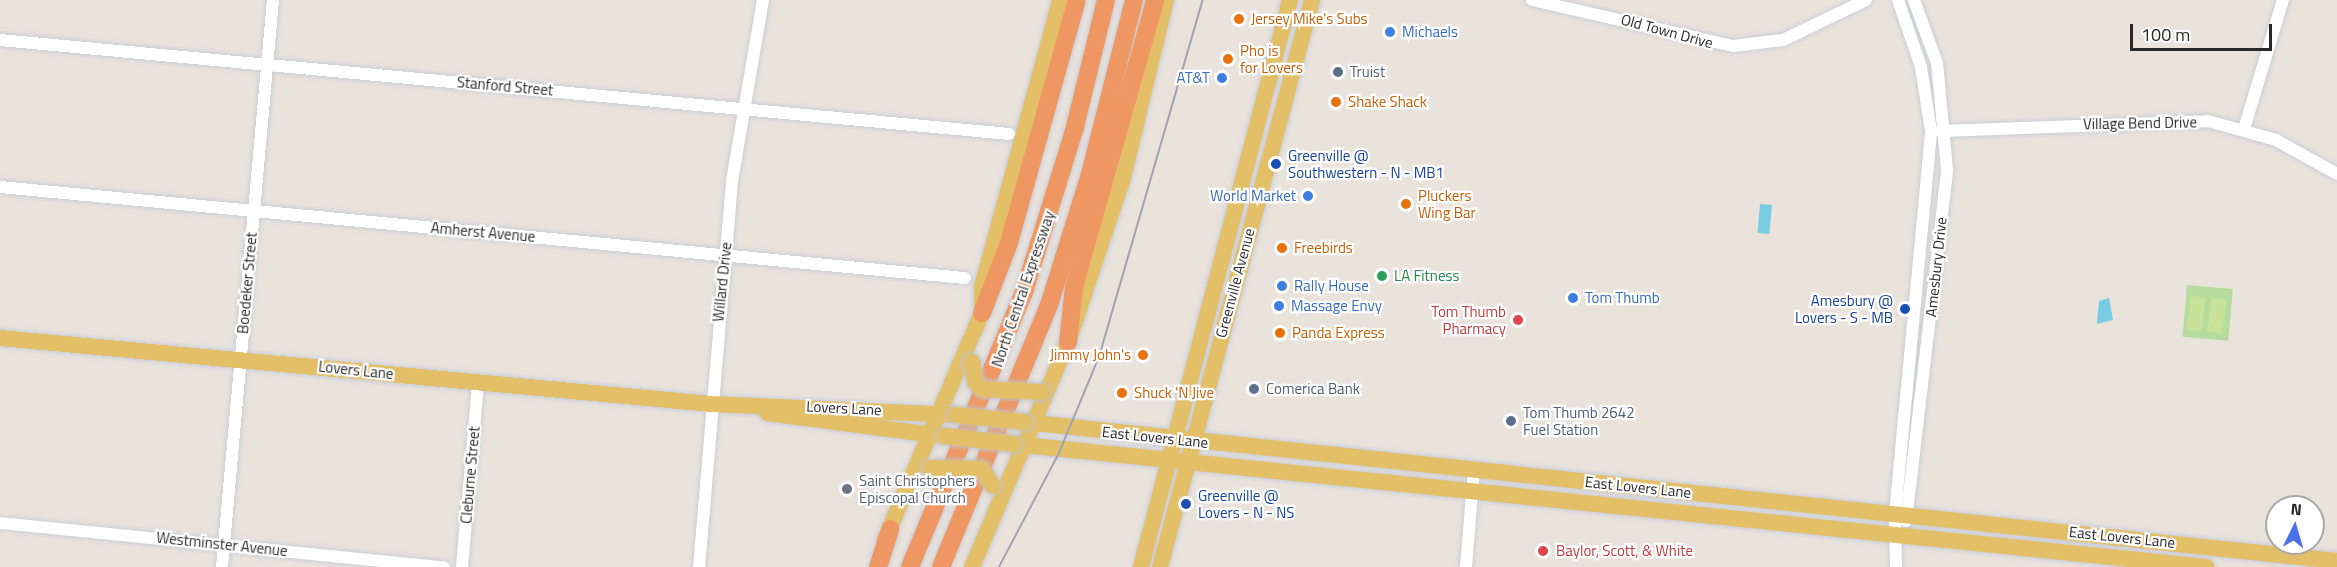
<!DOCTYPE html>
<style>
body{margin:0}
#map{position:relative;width:2337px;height:567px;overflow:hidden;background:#eae3dc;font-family:"Titillium Web",sans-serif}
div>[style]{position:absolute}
.green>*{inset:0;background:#b6dc9d;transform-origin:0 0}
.pitch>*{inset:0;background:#c8e29a;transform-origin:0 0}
.water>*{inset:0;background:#78cde3;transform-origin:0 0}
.roads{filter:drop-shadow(0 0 2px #caced9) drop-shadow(0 0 2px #caced9)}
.minor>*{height:12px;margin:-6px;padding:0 6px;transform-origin:6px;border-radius:6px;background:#fff}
.major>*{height:16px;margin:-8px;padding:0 8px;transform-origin:8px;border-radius:8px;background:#e3bf68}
.highway>*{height:18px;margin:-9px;padding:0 9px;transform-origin:9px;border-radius:9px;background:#ef9762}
.tram>*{height:1.5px;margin:-0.75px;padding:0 0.75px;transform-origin:0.75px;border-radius:0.75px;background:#9fa3b2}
.bridges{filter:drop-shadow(0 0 2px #c3c3c3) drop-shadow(0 0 2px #c3c3c3)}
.major-bridge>*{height:16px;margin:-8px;padding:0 8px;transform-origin:8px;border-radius:8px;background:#e3bf68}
.dots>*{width:16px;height:16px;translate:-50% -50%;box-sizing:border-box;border:3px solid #fff;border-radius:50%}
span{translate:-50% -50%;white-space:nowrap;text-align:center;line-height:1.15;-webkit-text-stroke:4.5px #fff;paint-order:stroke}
.food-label{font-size:15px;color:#c56008}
.left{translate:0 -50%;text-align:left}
.right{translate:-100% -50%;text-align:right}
.street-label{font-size:15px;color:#292929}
.shop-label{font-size:15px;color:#366cbe}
.service-label{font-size:15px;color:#4e5e75}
.transit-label{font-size:15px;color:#164399}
.leisure-label{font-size:15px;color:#27864d}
.health-label{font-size:15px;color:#be3a42}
.worship-label{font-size:15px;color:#5b616d}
.north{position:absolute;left:2265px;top:495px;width:60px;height:60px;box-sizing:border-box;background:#fff;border:2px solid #a9a9a9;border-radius:50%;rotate:5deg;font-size:16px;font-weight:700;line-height:24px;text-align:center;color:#292929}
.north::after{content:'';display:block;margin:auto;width:21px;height:27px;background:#4a71e9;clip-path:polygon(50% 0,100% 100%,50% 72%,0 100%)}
.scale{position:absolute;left:2130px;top:24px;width:142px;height:27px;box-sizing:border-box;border:3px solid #292929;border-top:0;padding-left:8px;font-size:18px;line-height:21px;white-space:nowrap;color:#292929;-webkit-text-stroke:4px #fff;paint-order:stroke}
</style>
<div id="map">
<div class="green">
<div style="left:2187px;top:285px;width:46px;height:52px;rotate:5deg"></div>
</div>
<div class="pitch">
<div style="left:2191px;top:296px;width:15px;height:34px;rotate:8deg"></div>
<div style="left:2212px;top:298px;width:15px;height:34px;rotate:8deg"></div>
</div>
<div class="water">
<div style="left:1760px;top:204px;width:12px;height:29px;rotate:5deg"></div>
<div style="clip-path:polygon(2109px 298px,2113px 320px,2097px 324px,2099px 301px)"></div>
</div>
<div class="roads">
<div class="minor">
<div style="left:1532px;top:0;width:206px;rotate:12.9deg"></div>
<div style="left:1733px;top:46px;width:50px;rotate:-6.8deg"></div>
<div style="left:1783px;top:40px;width:92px;rotate:-25.7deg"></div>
<div style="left:0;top:40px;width:1013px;rotate:5.32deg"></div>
<div style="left:2244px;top:129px;width:135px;rotate:-73.2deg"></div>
<div style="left:1941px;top:131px;width:267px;rotate:-2.1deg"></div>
<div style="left:2208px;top:121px;width:71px;rotate:15.6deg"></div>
<div style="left:2276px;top:140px;width:70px;rotate:29.1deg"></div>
<div style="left:0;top:187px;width:969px;rotate:5.39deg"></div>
<div style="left:1906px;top:521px;width:353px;rotate:-83.3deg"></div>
<div style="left:1947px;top:170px;width:107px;rotate:-95.3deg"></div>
<div style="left:1937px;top:63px;width:67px;rotate:-110.1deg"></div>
<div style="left:0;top:523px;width:446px;rotate:5.7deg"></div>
<div style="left:222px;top:567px;width:569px;rotate:-84.86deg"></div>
<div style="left:462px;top:567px;width:185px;rotate:-85deg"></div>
<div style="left:699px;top:567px;width:387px;rotate:-85.1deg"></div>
<div style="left:732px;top:181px;width:184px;rotate:-80.3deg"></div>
<div style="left:1466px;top:567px;width:97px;rotate:-85.3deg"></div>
<div style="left:1896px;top:567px;width:53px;rotate:-91.1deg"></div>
<div style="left:1895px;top:514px;width:385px;rotate:-84.6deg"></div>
<div style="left:1931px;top:131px;width:65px;rotate:-98.9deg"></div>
<div style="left:1921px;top:67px;width:71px;rotate:-108.9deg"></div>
</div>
<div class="major">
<div style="left:0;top:338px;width:715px;rotate:5.3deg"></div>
<div style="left:712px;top:404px;width:244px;rotate:2.6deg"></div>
<div style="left:767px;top:413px;width:176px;rotate:7.5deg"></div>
<div style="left:1025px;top:422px;width:1319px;rotate:6.05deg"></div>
<div style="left:1014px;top:444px;width:1199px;rotate:5.89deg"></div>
<div style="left:885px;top:539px;width:246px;rotate:-66.8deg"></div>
<div style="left:982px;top:313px;width:27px;rotate:-90deg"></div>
<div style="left:982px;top:286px;width:296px;rotate:-74.7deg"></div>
<div style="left:972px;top:567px;width:245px;rotate:-66.9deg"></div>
<div style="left:1068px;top:342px;width:169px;rotate:-71.4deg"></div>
<div style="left:1122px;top:182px;width:187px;rotate:-76.4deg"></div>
<div style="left:1141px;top:567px;width:586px;rotate:-75.28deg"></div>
<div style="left:1160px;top:567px;width:587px;rotate:-74.99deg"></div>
</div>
<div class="highway">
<div style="left:982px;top:313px;width:75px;rotate:-68.9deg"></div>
<div style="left:1009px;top:243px;width:252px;rotate:-74.4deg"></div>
<div style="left:1068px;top:342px;width:55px;rotate:-83.8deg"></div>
<div style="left:1074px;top:287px;width:298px;rotate:-74.2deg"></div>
<div style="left:878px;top:567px;width:40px;rotate:-72deg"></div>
<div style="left:910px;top:567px;width:298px;rotate:-67.5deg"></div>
<div style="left:1024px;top:292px;width:173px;rotate:-72.8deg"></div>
<div style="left:1075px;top:127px;width:131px;rotate:-76.3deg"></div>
<div style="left:941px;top:567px;width:283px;rotate:-67.6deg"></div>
<div style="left:1049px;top:305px;width:137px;rotate:-72.6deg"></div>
<div style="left:1090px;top:174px;width:179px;rotate:-75.8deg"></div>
</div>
</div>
<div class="tram">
<div style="left:999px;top:567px;width:129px;rotate:-62.2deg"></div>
<div style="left:1059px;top:453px;width:104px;rotate:-67.4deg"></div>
<div style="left:1099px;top:357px;width:372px;rotate:-73.8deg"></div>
</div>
<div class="bridges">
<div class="major-bridge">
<div style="left:972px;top:362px;width:20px;rotate:81deg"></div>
<div style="left:975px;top:382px;width:10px;rotate:45deg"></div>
<div style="left:982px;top:389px;width:60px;rotate:2.9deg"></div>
<div style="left:956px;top:415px;width:69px;rotate:5.8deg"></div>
<div style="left:945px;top:436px;width:69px;rotate:6.6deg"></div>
<div style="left:930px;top:468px;width:52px;rotate:1.1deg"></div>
<div style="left:982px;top:469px;width:20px;rotate:57deg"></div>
</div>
</div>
<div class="dots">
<div style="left:1239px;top:19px;background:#e8710a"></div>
<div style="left:1390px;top:32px;background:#3f7fe0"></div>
<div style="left:1228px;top:59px;background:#e8710a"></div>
<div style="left:1338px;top:72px;background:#5c6f8a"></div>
<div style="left:1222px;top:78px;background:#3f7fe0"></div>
<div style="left:1336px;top:102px;background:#e8710a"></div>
<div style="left:1276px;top:164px;background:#1a4fb4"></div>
<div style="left:1308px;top:196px;background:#3f7fe0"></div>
<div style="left:1406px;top:204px;background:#e8710a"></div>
<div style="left:1282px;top:248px;background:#e8710a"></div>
<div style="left:1382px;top:276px;background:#2e9e5b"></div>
<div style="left:1282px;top:286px;background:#3f7fe0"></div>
<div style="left:1573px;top:298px;background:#3f7fe0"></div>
<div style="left:1279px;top:306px;background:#3f7fe0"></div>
<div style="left:1905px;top:309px;background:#1a4fb4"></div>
<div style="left:1518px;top:320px;background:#e0444e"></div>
<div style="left:1280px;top:333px;background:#e8710a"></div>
<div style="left:1143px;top:355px;background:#e8710a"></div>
<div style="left:1254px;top:389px;background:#5c6f8a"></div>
<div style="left:1122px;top:393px;background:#e8710a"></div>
<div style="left:1511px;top:421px;background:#5c6f8a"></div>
<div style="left:847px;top:489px;background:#6b7280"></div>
<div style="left:1186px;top:504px;background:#1a4fb4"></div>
<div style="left:1543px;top:551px;background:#e0444e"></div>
</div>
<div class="food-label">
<span class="left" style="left:1251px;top:19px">Jersey Mike's Subs</span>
<span class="left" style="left:1240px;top:59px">Pho is<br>for Lovers</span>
<span class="left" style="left:1348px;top:102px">Shake Shack</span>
<span class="left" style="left:1418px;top:204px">Pluckers<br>Wing Bar</span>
<span class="left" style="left:1294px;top:248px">Freebirds</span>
<span class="left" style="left:1292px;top:333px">Panda Express</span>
<span class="right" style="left:1131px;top:355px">Jimmy John's</span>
<span class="left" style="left:1134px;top:393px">Shuck 'N Jive</span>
</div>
<div class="street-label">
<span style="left:1667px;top:31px;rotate:15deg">Old Town Drive</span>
<span style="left:505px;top:86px;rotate:5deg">Stanford Street</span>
<span style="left:2140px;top:123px;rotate:-1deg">Village Bend Drive</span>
<span style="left:483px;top:232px;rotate:5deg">Amherst Avenue</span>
<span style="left:1936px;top:267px;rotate:-84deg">Amesbury Drive</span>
<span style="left:722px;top:282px;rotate:-84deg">Willard Drive</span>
<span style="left:247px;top:283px;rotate:-85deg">Boedeker Street</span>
<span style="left:1235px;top:283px;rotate:-75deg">Greenville Avenue</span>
<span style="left:1023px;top:289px;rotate:-71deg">North Central Expressway</span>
<span style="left:356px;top:370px;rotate:6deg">Lovers Lane</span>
<span style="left:844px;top:408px;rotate:3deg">Lovers Lane</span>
<span style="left:1155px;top:437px;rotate:6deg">East Lovers Lane</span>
<span style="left:470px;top:475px;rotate:-85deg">Cleburne Street</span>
<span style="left:1638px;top:487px;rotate:6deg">East Lovers Lane</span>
<span style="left:2122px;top:537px;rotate:6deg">East Lovers Lane</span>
<span style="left:222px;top:544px;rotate:6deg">Westminster Avenue</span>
</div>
<div class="shop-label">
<span class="left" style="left:1402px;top:32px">Michaels</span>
<span class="right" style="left:1210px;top:78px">AT&amp;T</span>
<span class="right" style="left:1296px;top:196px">World Market</span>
<span class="left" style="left:1294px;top:286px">Rally House</span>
<span class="left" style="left:1585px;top:298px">Tom Thumb</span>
<span class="left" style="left:1291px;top:306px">Massage Envy</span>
</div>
<div class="service-label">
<span class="left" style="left:1350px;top:72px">Truist</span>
<span class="left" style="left:1266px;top:389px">Comerica Bank</span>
<span class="left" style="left:1523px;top:421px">Tom Thumb 2642<br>Fuel Station</span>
</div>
<div class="transit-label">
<span class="left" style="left:1288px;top:164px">Greenville @<br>Southwestern - N - MB1</span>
<span class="right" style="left:1893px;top:309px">Amesbury @<br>Lovers - S - MB</span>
<span class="left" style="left:1198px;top:504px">Greenville @<br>Lovers - N - NS</span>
</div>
<div class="leisure-label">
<span class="left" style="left:1394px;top:276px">LA Fitness</span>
</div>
<div class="health-label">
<span class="right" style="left:1506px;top:320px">Tom Thumb<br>Pharmacy</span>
<span class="left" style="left:1556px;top:551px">Baylor, Scott, &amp; White</span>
</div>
<div class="worship-label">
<span class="left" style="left:859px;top:489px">Saint Christophers<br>Episcopal Church</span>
</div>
<div class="north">N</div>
<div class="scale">100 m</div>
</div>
